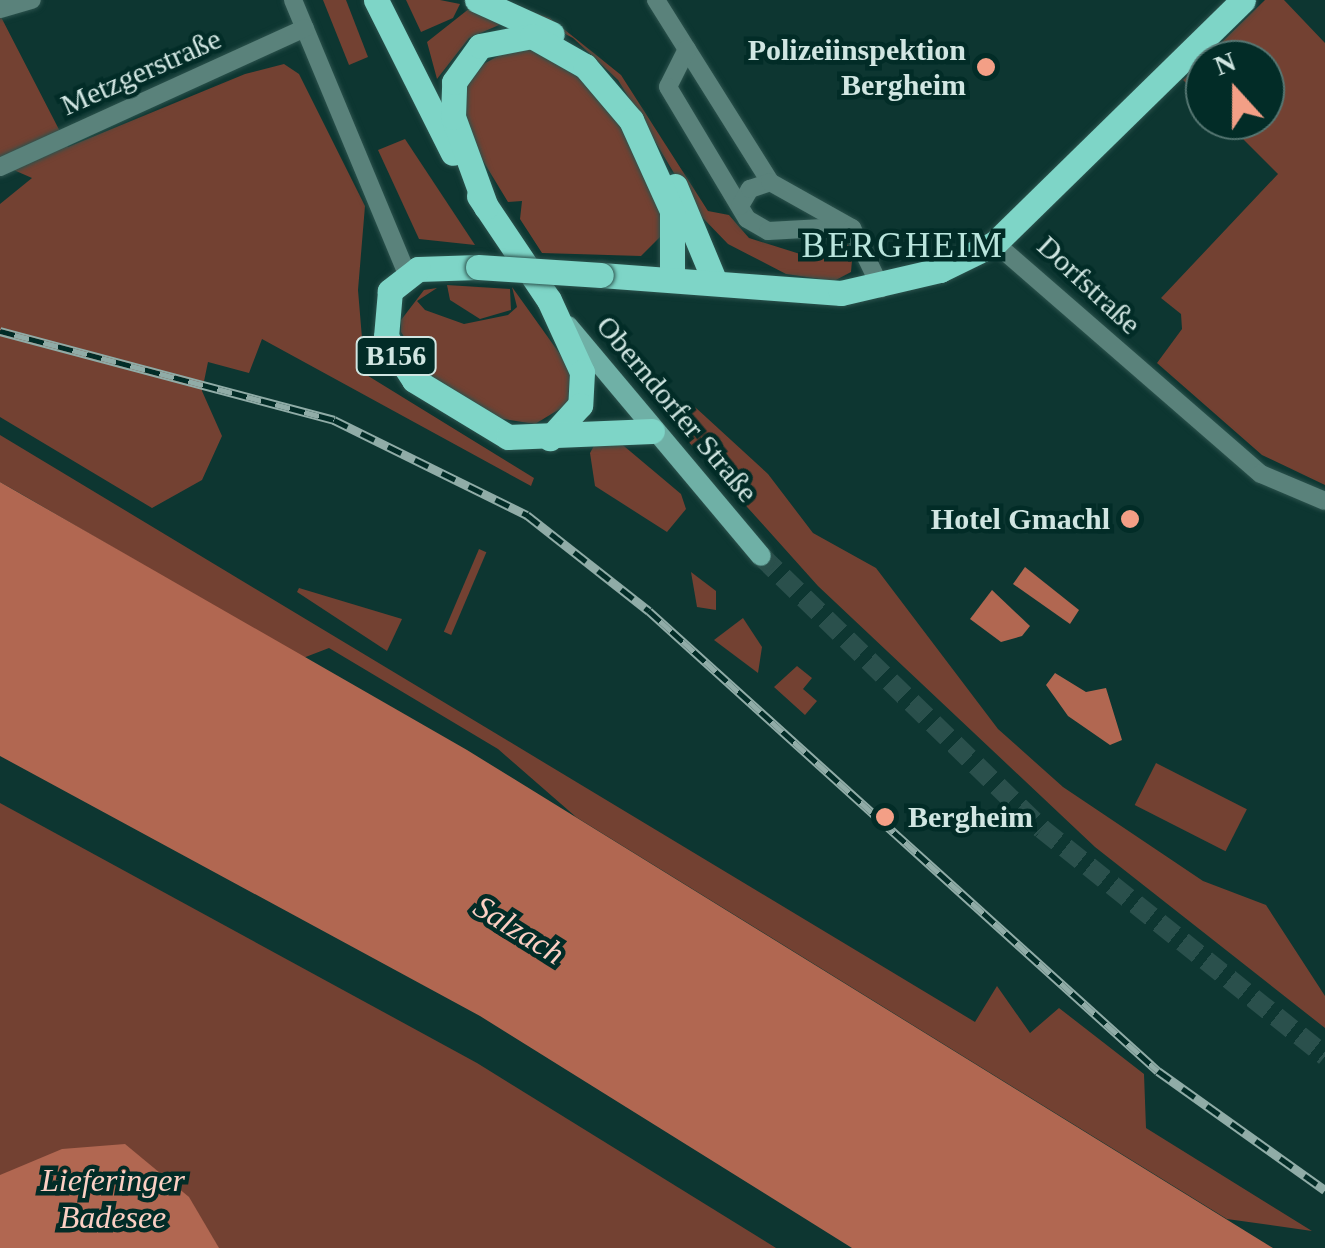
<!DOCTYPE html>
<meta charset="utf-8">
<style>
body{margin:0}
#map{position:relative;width:1325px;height:1248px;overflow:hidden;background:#0d3631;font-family:Georgia,serif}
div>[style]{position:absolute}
.green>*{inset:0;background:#734132;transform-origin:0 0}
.water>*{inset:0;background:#b16751}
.secondary-tunnel>*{height:20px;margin-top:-10px;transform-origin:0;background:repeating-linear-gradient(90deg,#2a504c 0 20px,transparent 0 30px)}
.roads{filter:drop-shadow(0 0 2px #2c524d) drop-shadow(0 0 2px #2c524d)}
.street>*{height:18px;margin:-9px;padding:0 9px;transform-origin:9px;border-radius:9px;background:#5a827b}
.secondary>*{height:20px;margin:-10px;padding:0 10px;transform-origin:10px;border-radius:10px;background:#6fb0a6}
.primary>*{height:25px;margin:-12.5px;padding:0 12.5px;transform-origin:12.5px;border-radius:12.5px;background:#7ed5c7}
.rail>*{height:9px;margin-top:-4.5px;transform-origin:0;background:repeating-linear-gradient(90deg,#022c27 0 15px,#90aca7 0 30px);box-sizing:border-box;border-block:2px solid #90aca7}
.bridges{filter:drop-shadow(0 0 2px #2c524d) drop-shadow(0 0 2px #2c524d)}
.primary-bridge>*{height:25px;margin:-12.5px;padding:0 12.5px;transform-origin:12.5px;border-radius:12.5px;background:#7ed5c7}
.dots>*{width:28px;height:28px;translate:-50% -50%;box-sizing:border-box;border:5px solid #022c27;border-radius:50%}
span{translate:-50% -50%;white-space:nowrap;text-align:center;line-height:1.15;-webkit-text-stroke:9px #022c27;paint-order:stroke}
.shield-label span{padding:2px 8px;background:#022c27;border:2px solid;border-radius:8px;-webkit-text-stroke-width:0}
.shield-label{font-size:28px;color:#d1e6e2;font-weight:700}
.poi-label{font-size:30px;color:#d1e6e2;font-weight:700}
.right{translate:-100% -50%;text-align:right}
.left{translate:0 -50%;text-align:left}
.street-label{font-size:30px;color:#d1e6e2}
.water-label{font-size:32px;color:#fcd0c4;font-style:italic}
.quarter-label{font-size:35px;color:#bae5dd;letter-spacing:2.5px}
.north{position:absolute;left:1185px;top:40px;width:100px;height:100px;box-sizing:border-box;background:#022c27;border:2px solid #557672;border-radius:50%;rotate:339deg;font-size:28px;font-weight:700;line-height:40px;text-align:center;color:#d1e6e2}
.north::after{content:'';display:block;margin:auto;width:35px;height:45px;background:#f39f86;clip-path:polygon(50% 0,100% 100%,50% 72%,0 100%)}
</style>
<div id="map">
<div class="green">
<div style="clip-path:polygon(323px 0,346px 0,368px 57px,349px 65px)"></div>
<div style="clip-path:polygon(406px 0,440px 0,460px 4px,453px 18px,421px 32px)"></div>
<div style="clip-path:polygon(499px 0,550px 18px,621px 75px,708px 211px,729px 215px,749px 238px,800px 254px,835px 250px,836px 236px,853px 249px,851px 272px,834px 281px,786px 274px,728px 244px,698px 213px,618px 80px,573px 38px)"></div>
<div style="clip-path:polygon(1265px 0,1284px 0,1325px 43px,1325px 485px,1262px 455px,1157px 363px,1182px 329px,1181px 314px,1161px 298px,1278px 174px,1224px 120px,1265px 120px,1265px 60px,1205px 60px,1205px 101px,1183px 80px)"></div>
<div style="clip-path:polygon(470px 8px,506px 22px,469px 38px,437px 79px,427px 42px)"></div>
<div style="clip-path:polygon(0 15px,68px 147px,245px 74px,284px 64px,299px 74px,365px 206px,358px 290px,365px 374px,534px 478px,531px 486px,262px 339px,249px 373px,208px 362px,202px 391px,222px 436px,202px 480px,152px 508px,0 417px,0 204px,32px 178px,0 164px)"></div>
<div style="clip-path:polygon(524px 42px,598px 87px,653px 174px,664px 233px,641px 256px,542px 253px,520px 219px,522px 201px,508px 202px,463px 128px,467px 73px)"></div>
<div style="clip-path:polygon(405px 139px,475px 245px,419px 239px,378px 150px)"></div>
<div style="clip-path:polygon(447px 285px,510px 289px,511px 310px,480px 319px,450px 300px)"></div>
<div style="clip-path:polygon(512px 287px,570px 368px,568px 404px,535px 424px,497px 418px,428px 376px,401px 332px,401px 320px,424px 290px,437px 288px,417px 301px,425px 310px,464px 324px,508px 315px,517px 307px)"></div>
<div style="clip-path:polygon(695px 407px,768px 474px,813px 533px,876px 568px,998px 729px,1063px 787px,1203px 881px,1266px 905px,1325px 996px,1325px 1028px,1095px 847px,818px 586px,678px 430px)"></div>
<div style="clip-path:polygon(0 435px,975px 1022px,997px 986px,1030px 1033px,1059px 1008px,1144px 1074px,1146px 1128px,1312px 1231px,1227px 1219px,576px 817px,498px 749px,329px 648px,303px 658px,23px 495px,0 482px)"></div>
<div style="clip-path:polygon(618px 441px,681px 494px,686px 509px,667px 532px,595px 486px,590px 453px,596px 442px)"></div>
<div style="left:479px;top:549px;width:8px;height:90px;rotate:23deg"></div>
<div style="clip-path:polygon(691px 572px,716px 591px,716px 610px,697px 607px)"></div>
<div style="clip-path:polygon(299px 588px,402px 619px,387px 651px,297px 592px)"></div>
<div style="clip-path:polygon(743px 618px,762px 647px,758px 673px,714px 640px)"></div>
<div style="clip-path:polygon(797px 666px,812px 678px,803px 689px,817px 701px,805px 715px,774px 687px)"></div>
<div style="left:1156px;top:763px;width:102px;height:47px;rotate:27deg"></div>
<div style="clip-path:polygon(0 803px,477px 1063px,776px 1248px,0 1248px)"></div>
</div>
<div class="water">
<div style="clip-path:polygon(0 482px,467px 750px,1273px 1248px,852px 1248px,480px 1016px,0 756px)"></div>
<div style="clip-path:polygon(1025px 567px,1079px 610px,1070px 624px,1013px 584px)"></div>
<div style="clip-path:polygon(992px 590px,1030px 626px,1022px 636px,1001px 642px,970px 619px)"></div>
<div style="clip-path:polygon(1055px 673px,1086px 692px,1106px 688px,1122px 740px,1110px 745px,1068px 716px,1046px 685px)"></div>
<div style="clip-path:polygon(125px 1144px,189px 1197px,219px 1248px,0 1248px,0 1175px,62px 1149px)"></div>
</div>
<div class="secondary-tunnel">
<div style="left:761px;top:556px;width:392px;rotate:44.2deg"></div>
<div style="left:1042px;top:829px;width:363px;rotate:38.7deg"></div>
</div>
<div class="roads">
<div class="street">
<div style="left:293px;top:0;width:297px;rotate:67.4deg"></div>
<div style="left:656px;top:0;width:215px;rotate:57.9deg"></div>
<div style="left:0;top:9px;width:33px;rotate:-16deg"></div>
<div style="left:687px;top:49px;width:42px;rotate:116.6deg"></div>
<div style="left:668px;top:87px;width:154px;rotate:59.1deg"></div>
<div style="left:747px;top:219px;width:24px;rotate:30deg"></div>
<div style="left:768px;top:231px;width:73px;rotate:-3.1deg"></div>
<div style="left:0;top:167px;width:335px;rotate:-24.5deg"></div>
<div style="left:740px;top:206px;width:20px;rotate:-60deg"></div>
<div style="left:750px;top:189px;width:21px;rotate:-19deg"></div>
<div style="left:770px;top:182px;width:94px;rotate:29.3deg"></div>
<div style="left:852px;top:228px;width:67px;rotate:64.2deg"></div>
<div style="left:995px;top:243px;width:352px;rotate:41deg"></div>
<div style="left:1261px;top:474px;width:69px;rotate:22.9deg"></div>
</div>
<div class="secondary">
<div style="left:568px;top:326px;width:300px;rotate:50deg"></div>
</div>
<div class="primary">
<div style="left:376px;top:0;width:171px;rotate:63.3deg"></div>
<div style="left:477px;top:0;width:82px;rotate:24.4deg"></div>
<div style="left:675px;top:186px;width:104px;rotate:67.4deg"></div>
<div style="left:479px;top:196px;width:125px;rotate:56.1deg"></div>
<div style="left:549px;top:300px;width:79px;rotate:65.4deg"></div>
<div style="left:582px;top:372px;width:33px;rotate:93deg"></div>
<div style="left:580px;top:405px;width:45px;rotate:132.3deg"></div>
<div style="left:486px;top:207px;width:96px;rotate:-110.1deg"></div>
<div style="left:453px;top:117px;width:35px;rotate:-88deg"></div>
<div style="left:454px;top:82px;width:44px;rotate:-54.2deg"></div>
<div style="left:480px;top:46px;width:53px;rotate:-10.9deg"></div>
<div style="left:532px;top:36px;width:61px;rotate:29.5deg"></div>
<div style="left:585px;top:66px;width:71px;rotate:49.6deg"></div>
<div style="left:631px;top:120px;width:100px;rotate:65.7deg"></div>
<div style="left:672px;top:211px;width:68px;rotate:90deg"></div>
<div style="left:478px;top:267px;width:60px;rotate:178.1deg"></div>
<div style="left:418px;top:269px;width:36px;rotate:142deg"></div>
<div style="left:390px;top:291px;width:46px;rotate:95deg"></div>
<div style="left:386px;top:337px;width:51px;rotate:56.9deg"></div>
<div style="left:414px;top:380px;width:110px;rotate:31.2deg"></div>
<div style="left:508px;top:437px;width:144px;rotate:-2.4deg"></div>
<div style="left:601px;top:275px;width:241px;rotate:4.3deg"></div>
<div style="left:841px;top:293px;width:102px;rotate:-13.1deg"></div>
<div style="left:940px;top:270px;width:61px;rotate:-26.1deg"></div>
<div style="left:995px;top:243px;width:347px;rotate:-44.4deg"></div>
</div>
</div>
<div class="rail">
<div style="left:0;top:331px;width:346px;rotate:14.9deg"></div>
<div style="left:334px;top:420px;width:215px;rotate:26.2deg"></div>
<div style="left:527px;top:515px;width:155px;rotate:38.2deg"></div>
<div style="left:649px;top:611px;width:686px;rotate:42.11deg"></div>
<div style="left:1158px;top:1071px;width:205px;rotate:35.5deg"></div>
</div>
<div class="bridges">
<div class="primary-bridge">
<div style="left:478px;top:267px;width:123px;rotate:3.7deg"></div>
</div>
</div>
<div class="dots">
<div style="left:986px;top:67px;background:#f39f86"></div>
<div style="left:1130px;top:519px;background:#f39f86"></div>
<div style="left:885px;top:817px;background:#f39f86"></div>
</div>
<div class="shield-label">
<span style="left:396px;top:356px">B156</span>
</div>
<div class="poi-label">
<span class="right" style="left:966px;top:67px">Polizeiinspektion<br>Bergheim</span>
<span class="right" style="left:1110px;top:519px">Hotel Gmachl</span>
<span class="left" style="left:908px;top:817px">Bergheim</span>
</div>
<div class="street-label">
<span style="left:141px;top:72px;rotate:-24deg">Metzgerstraße</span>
<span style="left:1089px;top:285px;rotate:43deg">Dorfstraße</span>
<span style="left:677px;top:409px;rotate:50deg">Oberndorfer Straße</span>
</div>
<div class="water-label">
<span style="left:519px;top:930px;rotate:32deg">Salzach</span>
<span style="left:113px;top:1199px">Lieferinger<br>Badesee</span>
</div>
<div class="quarter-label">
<span style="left:903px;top:246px">BERGHEIM</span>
</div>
<div class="north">N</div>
</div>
